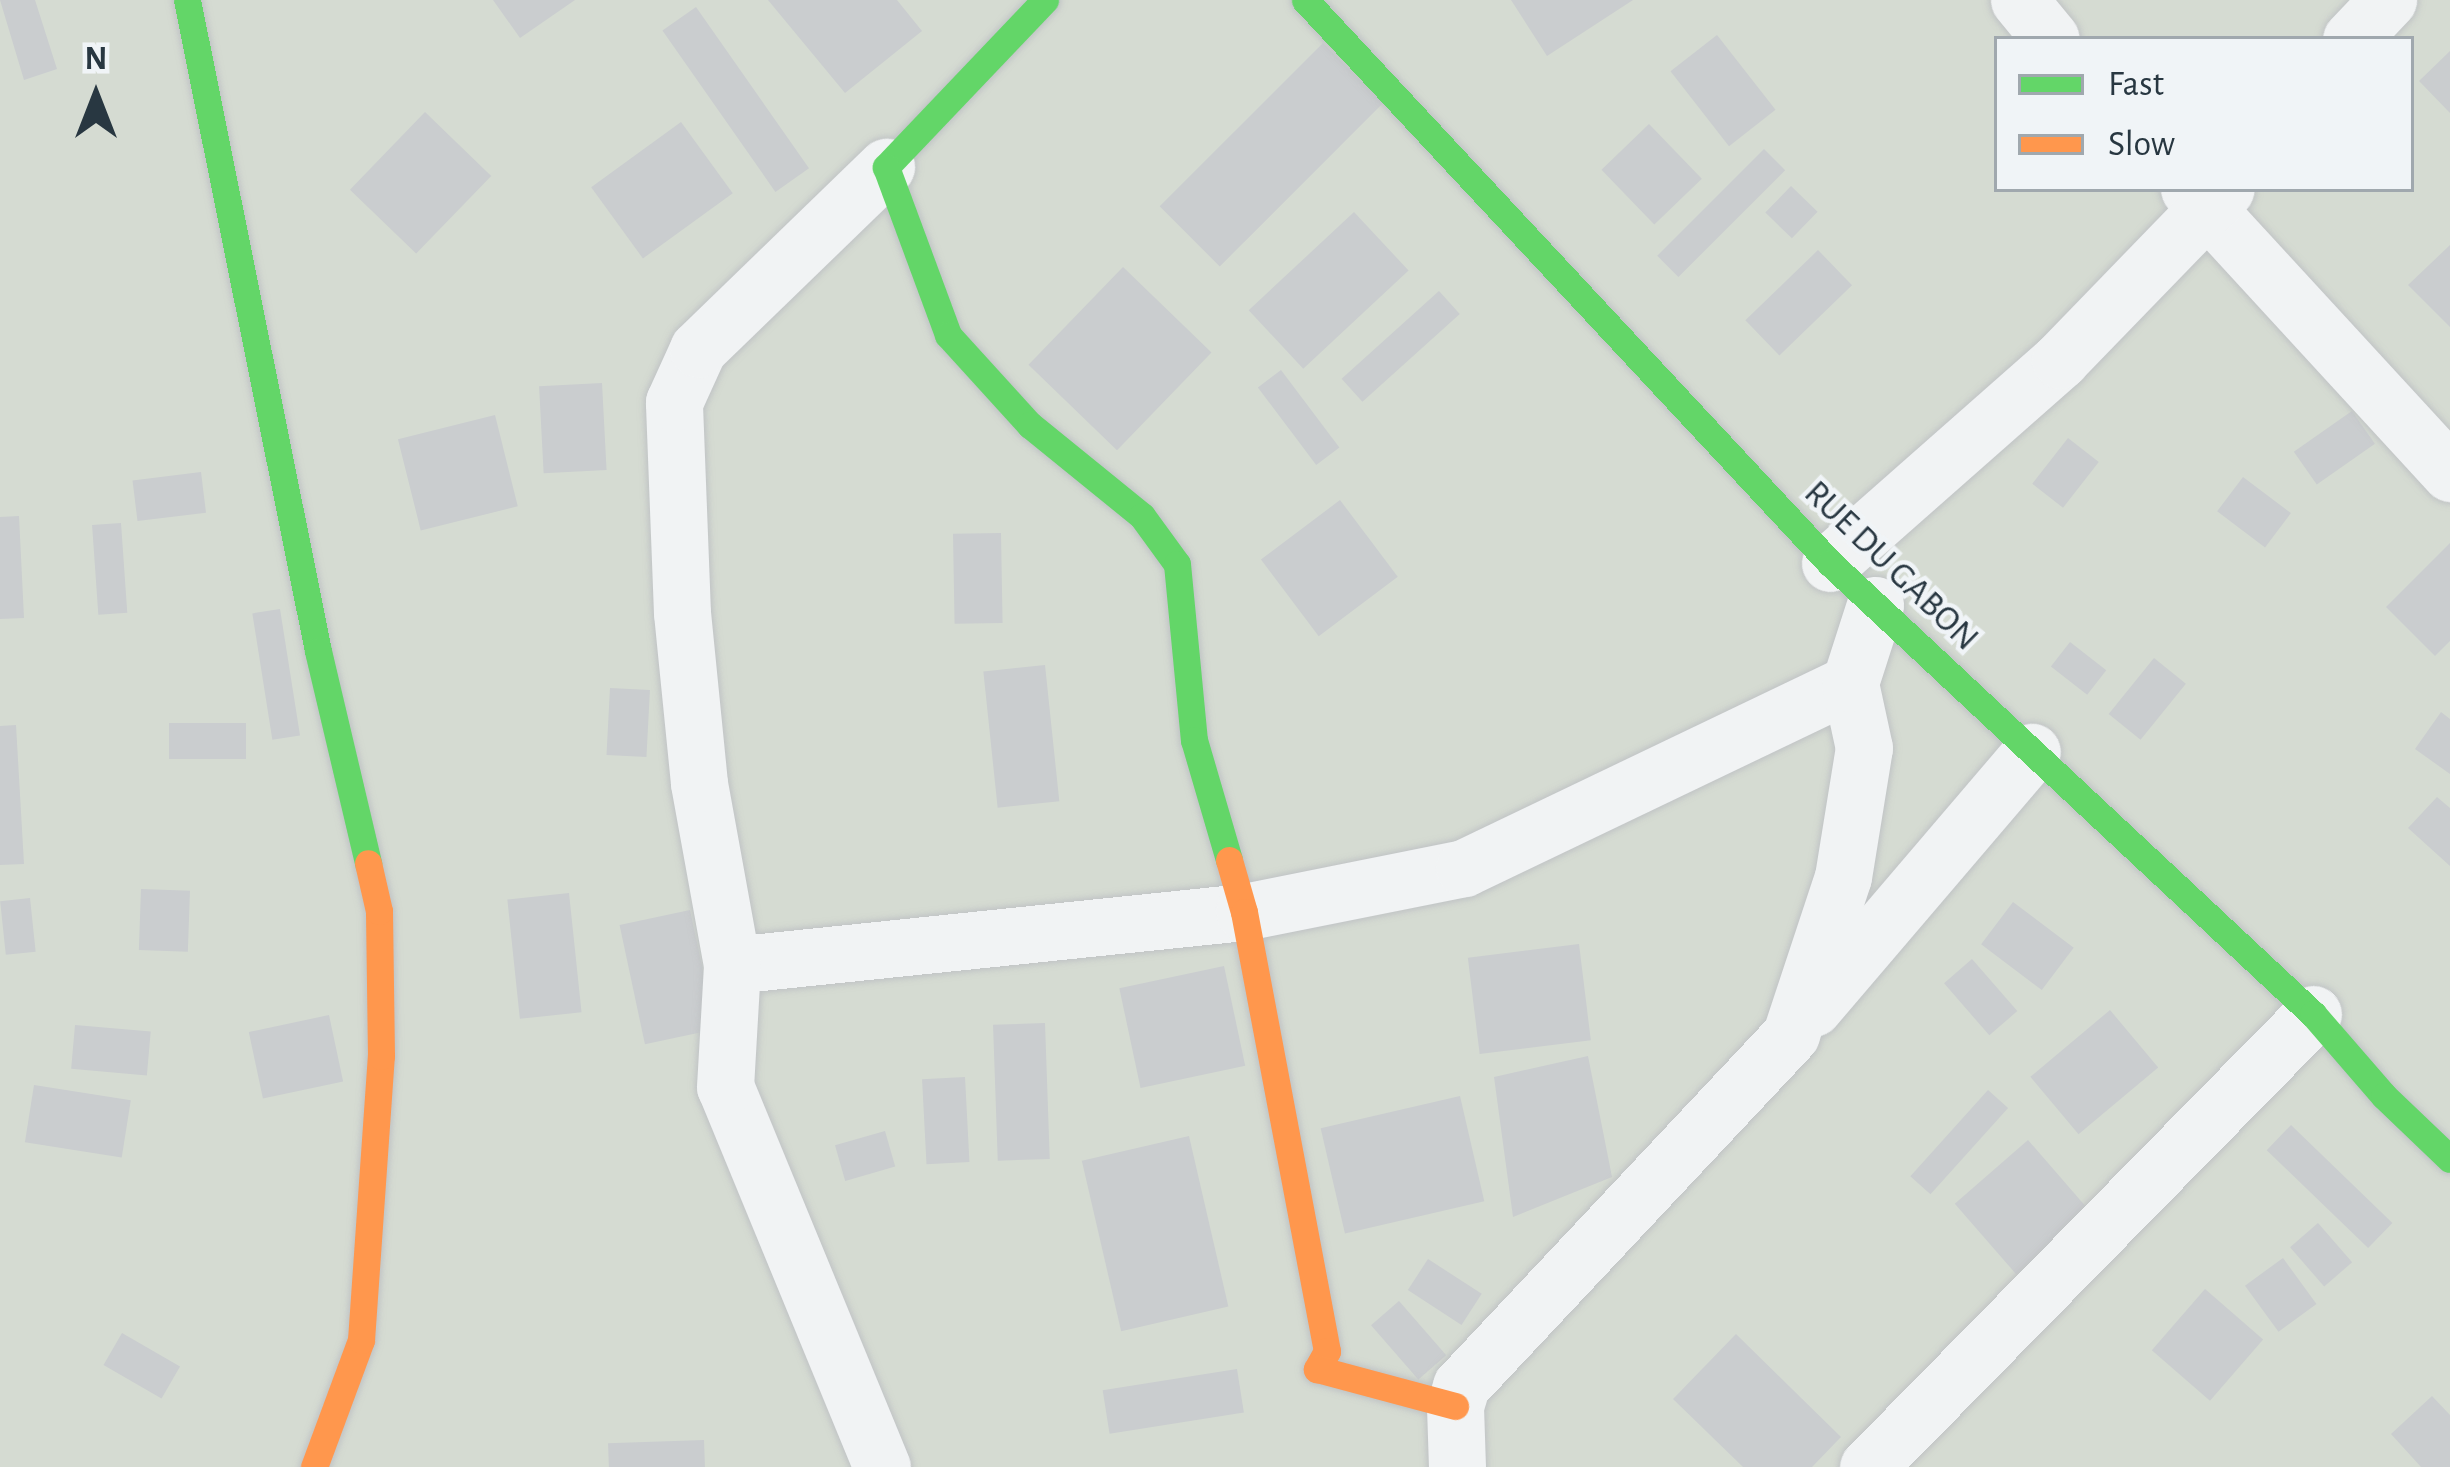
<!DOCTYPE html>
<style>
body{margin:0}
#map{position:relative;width:2450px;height:1467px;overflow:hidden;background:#e2e5e7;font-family:"Alegreya Sans",sans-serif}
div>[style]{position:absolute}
.green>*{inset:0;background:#d5dbd2}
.building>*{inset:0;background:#cacdcf;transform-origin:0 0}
.roads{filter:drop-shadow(0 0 3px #c0c3c5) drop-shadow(0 0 3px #c0c3c5)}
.street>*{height:57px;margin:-28.5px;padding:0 28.5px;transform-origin:28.5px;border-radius:28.5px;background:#f1f3f4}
.fast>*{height:27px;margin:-13.5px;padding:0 13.5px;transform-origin:13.5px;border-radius:13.5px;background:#63d668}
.slow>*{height:27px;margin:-13.5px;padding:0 13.5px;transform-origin:13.5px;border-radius:13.5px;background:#ff974d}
span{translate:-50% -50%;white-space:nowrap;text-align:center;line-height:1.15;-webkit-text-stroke:9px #f0f4f7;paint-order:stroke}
.street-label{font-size:36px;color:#283741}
.legend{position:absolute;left:1994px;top:36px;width:420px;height:156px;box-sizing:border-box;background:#f0f4f7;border:3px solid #a0a8ae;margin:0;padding:15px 21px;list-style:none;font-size:36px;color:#283741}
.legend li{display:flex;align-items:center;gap:24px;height:60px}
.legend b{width:60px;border:3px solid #a0a8ae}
.north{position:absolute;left:36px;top:36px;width:120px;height:120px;-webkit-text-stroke:9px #f0f4f7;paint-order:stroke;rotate:0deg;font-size:33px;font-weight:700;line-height:48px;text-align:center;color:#283741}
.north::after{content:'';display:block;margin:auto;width:42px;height:54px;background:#283741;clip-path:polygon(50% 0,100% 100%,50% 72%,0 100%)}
</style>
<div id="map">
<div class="green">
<div style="clip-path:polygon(evenodd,0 0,2450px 0,2450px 1467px,0 1467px,0 0,1997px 39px,2411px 39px,2411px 189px,1997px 189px,1997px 39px)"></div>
</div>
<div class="building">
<div style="clip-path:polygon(0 0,35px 0,57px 69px,24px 80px)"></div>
<div style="clip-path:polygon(493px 0,575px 0,520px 38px)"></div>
<div style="clip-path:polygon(768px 0,897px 0,922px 31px,845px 93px)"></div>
<div style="clip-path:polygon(1511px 0,1633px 0,1547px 56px)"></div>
<div style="left:696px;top:7px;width:197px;height:41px;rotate:55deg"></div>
<div style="left:1717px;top:35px;width:95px;height:59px;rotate:52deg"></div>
<div style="left:1323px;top:43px;width:85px;height:231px;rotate:45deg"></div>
<div style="clip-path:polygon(2450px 51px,2450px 113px,2419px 81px)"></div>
<div style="left:425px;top:112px;width:92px;height:108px;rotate:44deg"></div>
<div style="left:681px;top:122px;width:88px;height:111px;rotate:54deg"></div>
<div style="left:1649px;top:124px;width:76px;height:66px;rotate:46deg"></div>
<div style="left:1764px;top:149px;width:30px;height:151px;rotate:45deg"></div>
<div style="left:1791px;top:186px;width:37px;height:37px;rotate:44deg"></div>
<div style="left:1354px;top:212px;width:80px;height:144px;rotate:47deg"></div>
<div style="clip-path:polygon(2450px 245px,2450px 327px,2408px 285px)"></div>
<div style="left:1818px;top:250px;width:49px;height:101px;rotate:46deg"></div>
<div style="left:1123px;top:267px;width:123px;height:136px;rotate:44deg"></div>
<div style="left:1439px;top:291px;width:31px;height:131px;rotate:48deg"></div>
<div style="left:1281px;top:370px;width:97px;height:29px;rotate:53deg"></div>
<div style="left:602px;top:383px;width:87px;height:63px;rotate:87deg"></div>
<div style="left:2352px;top:411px;width:40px;height:71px;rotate:55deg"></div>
<div style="left:495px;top:415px;width:94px;height:100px;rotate:76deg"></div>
<div style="left:2068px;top:438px;width:39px;height:58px;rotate:38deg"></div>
<div style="left:201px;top:472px;width:41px;height:69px;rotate:83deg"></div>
<div style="left:2243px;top:477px;width:60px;height:43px;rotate:37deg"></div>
<div style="left:1340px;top:500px;width:96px;height:99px;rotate:53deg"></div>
<div style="clip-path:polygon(19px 516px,24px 618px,0 619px,0 517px)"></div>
<div style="left:121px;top:523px;width:90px;height:29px;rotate:86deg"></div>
<div style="left:1001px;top:533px;width:90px;height:48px;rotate:89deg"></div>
<div style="clip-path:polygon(2450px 543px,2450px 641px,2435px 656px,2386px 607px)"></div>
<div style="left:280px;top:609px;width:128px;height:28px;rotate:81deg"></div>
<div style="left:2070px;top:642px;width:46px;height:31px;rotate:38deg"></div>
<div style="left:2154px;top:658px;width:41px;height:72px;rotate:39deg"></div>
<div style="left:1045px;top:665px;width:137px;height:62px;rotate:84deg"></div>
<div style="left:610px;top:688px;width:40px;height:67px;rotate:3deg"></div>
<div style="clip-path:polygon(2441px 712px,2450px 719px,2450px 774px,2415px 749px)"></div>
<div style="left:246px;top:723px;width:36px;height:77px;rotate:90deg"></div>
<div style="clip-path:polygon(16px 725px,24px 864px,0 865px,0 726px)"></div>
<div style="clip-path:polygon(2437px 797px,2450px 808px,2450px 866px,2408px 828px)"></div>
<div style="left:141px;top:889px;width:49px;height:61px;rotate:2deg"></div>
<div style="left:569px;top:893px;width:120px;height:62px;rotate:84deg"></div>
<div style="left:30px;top:898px;width:54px;height:30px;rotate:84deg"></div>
<div style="left:2013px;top:902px;width:76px;height:53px;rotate:37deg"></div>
<div style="left:690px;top:910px;width:122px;height:72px;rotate:78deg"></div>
<div style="left:1579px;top:944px;width:97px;height:112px;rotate:83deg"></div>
<div style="left:1972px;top:959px;width:69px;height:37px;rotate:49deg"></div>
<div style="left:1224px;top:966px;width:102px;height:107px;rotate:78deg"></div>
<div style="left:2110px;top:1010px;width:75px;height:104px;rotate:50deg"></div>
<div style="left:329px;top:1015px;width:68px;height:82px;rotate:78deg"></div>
<div style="left:1045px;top:1023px;width:136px;height:52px;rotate:88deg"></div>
<div style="left:75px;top:1025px;width:76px;height:44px;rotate:5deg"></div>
<div style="clip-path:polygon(1588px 1056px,1612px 1177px,1513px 1217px,1494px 1077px)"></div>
<div style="left:965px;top:1077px;width:85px;height:43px;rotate:87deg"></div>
<div style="left:34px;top:1085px;width:98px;height:58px;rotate:9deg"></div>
<div style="left:1988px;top:1090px;width:27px;height:116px;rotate:42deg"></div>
<div style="left:1460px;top:1096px;width:108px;height:143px;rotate:77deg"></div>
<div style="left:2291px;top:1125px;width:141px;height:35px;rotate:44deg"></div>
<div style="left:885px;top:1131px;width:37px;height:52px;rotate:74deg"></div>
<div style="left:1189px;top:1136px;width:175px;height:110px;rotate:77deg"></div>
<div style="left:2028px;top:1140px;width:94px;height:97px;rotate:49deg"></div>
<div style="left:2318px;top:1223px;width:52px;height:37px;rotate:49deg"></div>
<div style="left:2283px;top:1258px;width:57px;height:47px;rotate:54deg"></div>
<div style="left:1428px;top:1259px;width:64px;height:37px;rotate:33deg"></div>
<div style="left:2205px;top:1289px;width:77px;height:81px;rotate:41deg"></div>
<div style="left:1399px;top:1301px;width:72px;height:37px;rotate:49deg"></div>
<div style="left:122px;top:1333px;width:67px;height:37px;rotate:30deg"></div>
<div style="clip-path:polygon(1736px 1334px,1841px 1437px,1812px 1467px,1743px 1467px,1673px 1399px)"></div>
<div style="left:1237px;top:1369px;width:44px;height:136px;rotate:81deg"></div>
<div style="clip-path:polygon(2432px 1396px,2450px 1415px,2450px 1467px,2421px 1467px,2391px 1434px)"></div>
<div style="left:704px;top:1440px;width:27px;height:96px;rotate:88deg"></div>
</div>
<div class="roads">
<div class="street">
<div style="left:2019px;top:0;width:50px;rotate:50.6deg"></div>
<div style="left:2351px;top:39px;width:54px;rotate:-46.5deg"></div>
<div style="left:2189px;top:189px;width:386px;rotate:47.4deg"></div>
<div style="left:1830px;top:563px;width:307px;rotate:-41.4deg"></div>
<div style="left:2060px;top:360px;width:238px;rotate:-45.9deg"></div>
<div style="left:732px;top:965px;width:515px;rotate:-5.91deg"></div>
<div style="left:1244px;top:912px;width:224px;rotate:-11.3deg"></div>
<div style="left:1464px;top:868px;width:428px;rotate:-25.6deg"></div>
<div style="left:1813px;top:1008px;width:337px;rotate:-49.5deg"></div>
<div style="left:882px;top:1467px;width:411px;rotate:-112.4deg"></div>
<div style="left:725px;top:1087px;width:122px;rotate:-86.7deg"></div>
<div style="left:732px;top:965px;width:185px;rotate:-100.3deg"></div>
<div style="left:699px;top:783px;width:171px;rotate:-95.7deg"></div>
<div style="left:682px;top:613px;width:211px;rotate:-92.2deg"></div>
<div style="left:674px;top:402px;width:58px;rotate:-65.6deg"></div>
<div style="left:698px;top:349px;width:262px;rotate:-44.1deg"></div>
<div style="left:1457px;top:1467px;width:61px;rotate:-91.9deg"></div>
<div style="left:1455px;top:1406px;width:21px;rotate:-73deg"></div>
<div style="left:1461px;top:1386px;width:482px;rotate:-46.8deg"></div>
<div style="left:1791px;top:1034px;width:165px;rotate:-71.7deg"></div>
<div style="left:1843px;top:877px;width:131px;rotate:-80.8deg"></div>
<div style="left:1864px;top:748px;width:66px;rotate:-102.2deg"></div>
<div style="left:1850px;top:683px;width:82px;rotate:-72.2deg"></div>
<div style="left:1868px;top:1467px;width:635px;rotate:-45.51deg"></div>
</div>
<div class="fast">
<div style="left:187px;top:0;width:664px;rotate:78.62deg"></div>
<div style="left:318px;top:651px;width:218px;rotate:76.7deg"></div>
<div style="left:1045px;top:0;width:231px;rotate:133.6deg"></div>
<div style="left:886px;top:167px;width:179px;rotate:69.7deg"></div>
<div style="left:948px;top:335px;width:122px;rotate:47.7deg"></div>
<div style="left:1030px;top:425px;width:144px;rotate:39.1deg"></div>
<div style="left:1142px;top:516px;width:59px;rotate:53.9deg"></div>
<div style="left:1177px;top:564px;width:177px;rotate:84.5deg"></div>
<div style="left:1194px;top:740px;width:125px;rotate:73.7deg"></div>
<div style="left:1305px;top:0;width:770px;rotate:47deg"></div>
<div style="left:1830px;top:563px;width:661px;rotate:43.04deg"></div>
<div style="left:2313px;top:1014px;width:108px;rotate:49.1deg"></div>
<div style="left:2384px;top:1096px;width:91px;rotate:43.7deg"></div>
</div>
<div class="slow">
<div style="left:1229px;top:860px;width:54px;rotate:73.9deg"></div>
<div style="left:1244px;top:912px;width:447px;rotate:79.3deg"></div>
<div style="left:1327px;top:1351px;width:21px;rotate:119deg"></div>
<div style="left:1317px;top:1369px;width:143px;rotate:15deg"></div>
<div style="left:314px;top:1467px;width:135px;rotate:-69.7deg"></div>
<div style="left:361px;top:1340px;width:285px;rotate:-86deg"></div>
<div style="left:381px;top:1056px;width:145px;rotate:-90.8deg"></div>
<div style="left:379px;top:911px;width:49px;rotate:-102.9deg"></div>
</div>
</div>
<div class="street-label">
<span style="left:1891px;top:566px;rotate:44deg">RUE DU GABON</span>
</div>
<ul class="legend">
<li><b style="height:15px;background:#63d668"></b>Fast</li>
<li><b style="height:15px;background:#ff974d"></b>Slow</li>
</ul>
<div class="north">N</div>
</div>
